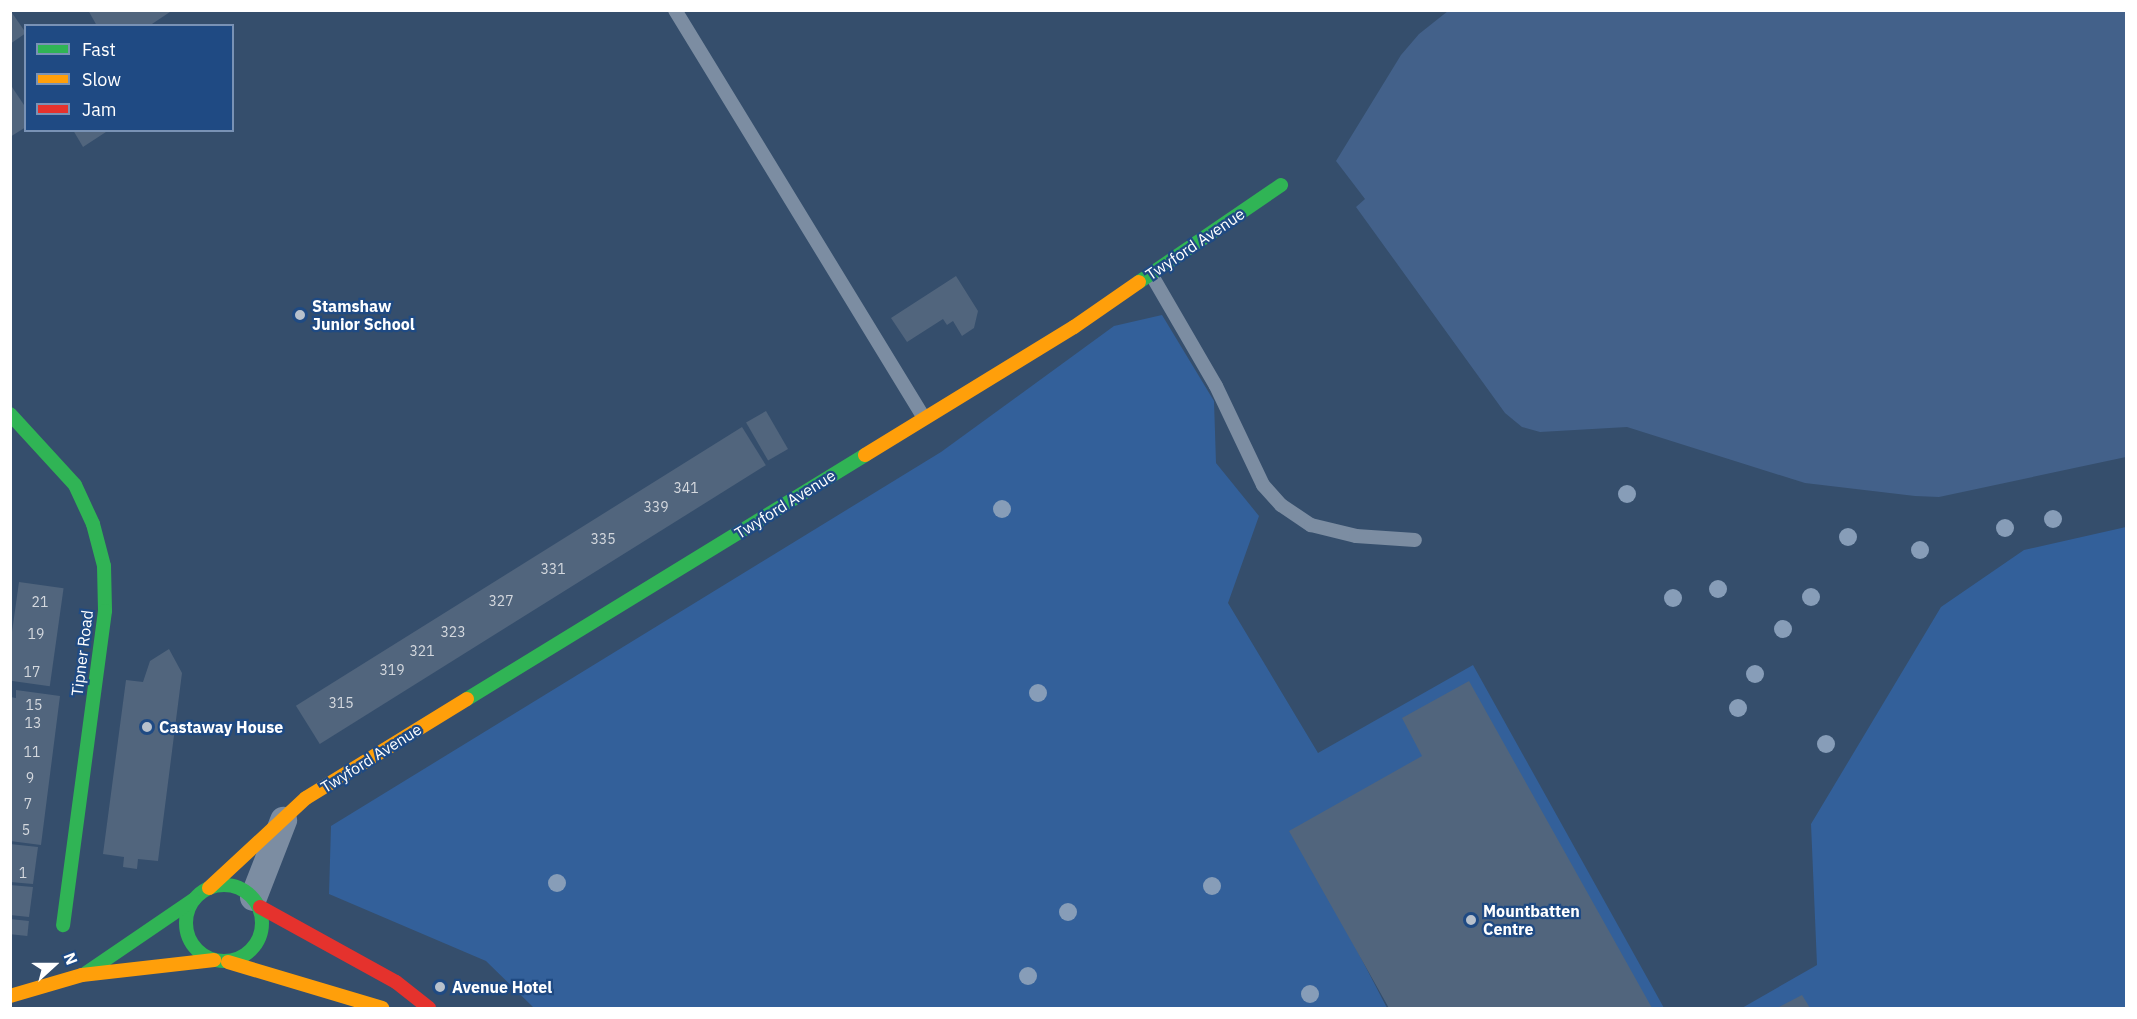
<!DOCTYPE html>
<style>
body{margin:0}
#map{position:relative;width:2137px;height:1019px;overflow:hidden;background:#354e6c;font-family:"IBM Plex Sans",sans-serif}
div>[style]{position:absolute}
.green>*{inset:0;background:#33609a}
.water>*{inset:0;background:#43618a}
.building>*{inset:0;background:#51657d;transform-origin:0 0}
.lane>*{height:14px;margin:-7px;padding:0 7px;transform-origin:7px;border-radius:7px;background:#7c8da2}
.street>*{height:27px;margin:-13.5px;padding:0 13.5px;transform-origin:13.5px;border-radius:13.5px;background:#7c8da2}
.fast>*{height:14px;margin:-7px;padding:0 7px;transform-origin:7px;border-radius:7px;background:#30b455}
.fast>.ring{margin:-7px;padding:0;box-sizing:content-box;background:none;border:14px solid #30b455;border-radius:50%}
.slow>*{height:14px;margin:-7px;padding:0 7px;transform-origin:7px;border-radius:7px;background:#ff9f0a}
.jam>*{height:14px;margin:-7px;padding:0 7px;transform-origin:7px;border-radius:7px;background:#e5322d}
.trees>*{width:18px;height:18px;margin:-9px;border-radius:50%;background:#879db8}
.dots>*{width:16px;height:16px;translate:-50% -50%;box-sizing:border-box;border:3px solid #1f4a83;border-radius:50%}
span{translate:-50% -50%;white-space:nowrap;text-align:center;line-height:1.15;-webkit-text-stroke:4.5px #1f4a83;paint-order:stroke}
.number-label{font-size:14px;color:#d4d8de}
.number-label span{-webkit-text-stroke-width:0}
.street-label{font-size:16px;color:#fff}
.poi-label{font-size:16px;color:#fff;font-weight:700}
.left{translate:0 -50%;text-align:left}
.frame{position:absolute;inset:0;border:12px solid #fff;pointer-events:none}
.legend{position:absolute;left:24px;top:24px;width:210px;height:108px;box-sizing:border-box;background:#1f4a83;border:2px solid #7992b5;margin:0;padding:8px 10px;list-style:none;font-size:18px;color:#fff}
.legend li{display:flex;align-items:center;gap:12px;height:30px}
.legend b{width:30px;border:2px solid #7992b5}
.north{position:absolute;left:24px;top:935px;width:60px;height:60px;-webkit-text-stroke:4px #1f4a83;paint-order:stroke;rotate:69deg;font-size:16px;font-weight:700;line-height:24px;text-align:center;color:#fff}
.north::after{content:'';display:block;margin:auto;width:21px;height:27px;background:#fff;clip-path:polygon(50% 0,100% 100%,50% 72%,0 100%)}
</style>
<div id="map">
<div class="green">
<div style="clip-path:polygon(1162px 315px,1214px 401px,1216px 463px,1259px 516px,1228px 603px,1318px 753px,1473px 665px,1664px 1008px,1389px 1008px,1346px 929px,1387px 1008px,534px 1008px,486px 961px,329px 894px,331px 826px,941px 452px,1114px 326px)"></div>
<div style="clip-path:polygon(2126px 527px,2126px 1008px,1742px 1008px,1817px 965px,1811px 824px,1941px 607px,2024px 550px)"></div>
</div>
<div class="water">
<div style="clip-path:polygon(1448px 11px,2126px 11px,2126px 457px,1939px 497px,1915px 496px,1805px 483px,1627px 427px,1540px 432px,1522px 427px,1505px 413px,1356px 207px,1365px 199px,1336px 161px,1401px 55px,1419px 34px)"></div>
</div>
<div class="building">
<div style="clip-path:polygon(10px 10px,26px 33px,10px 44px)"></div>
<div style="clip-path:polygon(88px 10px,173px 10px,149px 26px,97px 26px)"></div>
<div style="clip-path:polygon(10px 84px,26px 108px,26px 127px,10px 137px)"></div>
<div style="clip-path:polygon(73px 130px,109px 130px,83px 147px)"></div>
<div style="clip-path:polygon(956px 276px,978px 311px,974px 328px,962px 336px,953px 321px,947px 325px,943px 319px,907px 342px,891px 318px)"></div>
<div style="left:766px;top:411px;width:44px;height:23px;rotate:60deg"></div>
<div style="left:742px;top:427px;width:45px;height:526px;rotate:58deg"></div>
<div style="left:19px;top:582px;width:45px;height:99px;rotate:8deg"></div>
<div style="clip-path:polygon(169px 649px,182px 673px,158px 861px,138px 859px,137px 869px,123px 867px,124px 857px,103px 854px,126px 680px,143px 682px,150px 661px)"></div>
<div style="clip-path:polygon(1469px 681px,1652px 1008px,1389px 1008px,1289px 831px,1422px 756px,1402px 718px)"></div>
<div style="clip-path:polygon(16px 690px,60px 696px,41px 845px,10px 841px,10px 697px,16px 698px)"></div>
<div style="clip-path:polygon(10px 844px,38px 847px,33px 884px,10px 882px)"></div>
<div style="clip-path:polygon(10px 885px,33px 887px,29px 917px,10px 915px)"></div>
<div style="left:10px;top:919px;width:19px;height:15px;rotate:6deg"></div>
<div style="clip-path:polygon(1802px 995px,1810px 1008px,1777px 1008px)"></div>
</div>
<div class="lane">
<div style="left:675px;top:10px;width:478px;rotate:58.6deg"></div>
<div style="left:1151px;top:274px;width:129px;rotate:59.9deg"></div>
<div style="left:1216px;top:386px;width:110px;rotate:64.6deg"></div>
<div style="left:1263px;top:485px;width:27px;rotate:48deg"></div>
<div style="left:1281px;top:505px;width:36px;rotate:34deg"></div>
<div style="left:1311px;top:525px;width:46px;rotate:13.7deg"></div>
<div style="left:1356px;top:536px;width:59px;rotate:3.9deg"></div>
</div>
<div class="street">
<div style="left:253px;top:897px;width:83px;rotate:-68.7deg"></div>
</div>
<div class="fast">
<div style="left:1139px;top:282px;width:172px;rotate:-34.3deg"></div>
<div style="left:10px;top:414px;width:96px;rotate:47.5deg"></div>
<div style="left:75px;top:485px;width:43px;rotate:65.2deg"></div>
<div style="left:93px;top:524px;width:43px;rotate:75.3deg"></div>
<div style="left:104px;top:566px;width:45px;rotate:88.7deg"></div>
<div style="left:105px;top:611px;width:317px;rotate:97.6deg"></div>
<div style="left:467px;top:699px;width:467px;rotate:-31.5deg"></div>
<div class="ring" style="left:186px;top:885px;width:62px;height:62px"></div>
<div style="left:86px;top:973px;width:130px;rotate:-34.3deg"></div>
</div>
<div class="slow">
<div style="left:865px;top:455px;width:245px;rotate:-31.5deg"></div>
<div style="left:1074px;top:327px;width:79px;rotate:-34.7deg"></div>
<div style="left:209px;top:888px;width:132px;rotate:-42.9deg"></div>
<div style="left:306px;top:798px;width:189px;rotate:-31.6deg"></div>
<div style="left:228px;top:962px;width:161px;rotate:16.6deg"></div>
<div style="left:10px;top:996px;width:75px;rotate:-16.3deg"></div>
<div style="left:82px;top:975px;width:133px;rotate:-6.5deg"></div>
</div>
<div class="jam">
<div style="left:260px;top:907px;width:155px;rotate:28.9deg"></div>
<div style="left:396px;top:982px;width:42px;rotate:38.2deg"></div>
</div>
<div class="trees">
<div style="left:1627px;top:494px"></div>
<div style="left:1002px;top:509px"></div>
<div style="left:2053px;top:519px"></div>
<div style="left:2005px;top:528px"></div>
<div style="left:1848px;top:537px"></div>
<div style="left:1920px;top:550px"></div>
<div style="left:1718px;top:589px"></div>
<div style="left:1811px;top:597px"></div>
<div style="left:1673px;top:598px"></div>
<div style="left:1783px;top:629px"></div>
<div style="left:1755px;top:674px"></div>
<div style="left:1038px;top:693px"></div>
<div style="left:1738px;top:708px"></div>
<div style="left:1826px;top:744px"></div>
<div style="left:557px;top:883px"></div>
<div style="left:1212px;top:886px"></div>
<div style="left:1068px;top:912px"></div>
<div style="left:1028px;top:976px"></div>
<div style="left:1310px;top:994px"></div>
</div>
<div class="dots">
<div style="left:300px;top:315px;background:#b8c1cc"></div>
<div style="left:147px;top:727px;background:#b8c1cc"></div>
<div style="left:1471px;top:920px;background:#b8c1cc"></div>
<div style="left:440px;top:987px;background:#b8c1cc"></div>
</div>
<div class="number-label">
<span style="left:686px;top:488px">341</span>
<span style="left:656px;top:507px">339</span>
<span style="left:603px;top:539px">335</span>
<span style="left:553px;top:569px">331</span>
<span style="left:501px;top:601px">327</span>
<span style="left:40px;top:602px">21</span>
<span style="left:453px;top:632px">323</span>
<span style="left:36px;top:634px">19</span>
<span style="left:422px;top:651px">321</span>
<span style="left:392px;top:670px">319</span>
<span style="left:32px;top:672px">17</span>
<span style="left:341px;top:703px">315</span>
<span style="left:34px;top:705px">15</span>
<span style="left:33px;top:723px">13</span>
<span style="left:32px;top:752px">11</span>
<span style="left:30px;top:778px">9</span>
<span style="left:28px;top:804px">7</span>
<span style="left:26px;top:830px">5</span>
<span style="left:23px;top:873px">1</span>
</div>
<div class="street-label">
<span style="left:1195px;top:244px;rotate:-34deg">Twyford Avenue</span>
<span style="left:785px;top:504px;rotate:-32deg">Twyford Avenue</span>
<span style="left:82px;top:653px;rotate:-83deg">Tipner Road</span>
<span style="left:371px;top:758px;rotate:-32deg">Twyford Avenue</span>
</div>
<div class="poi-label">
<span class="left" style="left:312px;top:315px">Stamshaw<br>Junior School</span>
<span class="left" style="left:159px;top:727px">Castaway House</span>
<span class="left" style="left:1483px;top:920px">Mountbatten<br>Centre</span>
<span class="left" style="left:452px;top:987px">Avenue Hotel</span>
</div>
<div class="frame"></div>
<ul class="legend">
<li><b style="height:8px;background:#30b455"></b>Fast</li>
<li><b style="height:8px;background:#ff9f0a"></b>Slow</li>
<li><b style="height:8px;background:#e5322d"></b>Jam</li>
</ul>
<div class="north">N</div>
</div>
